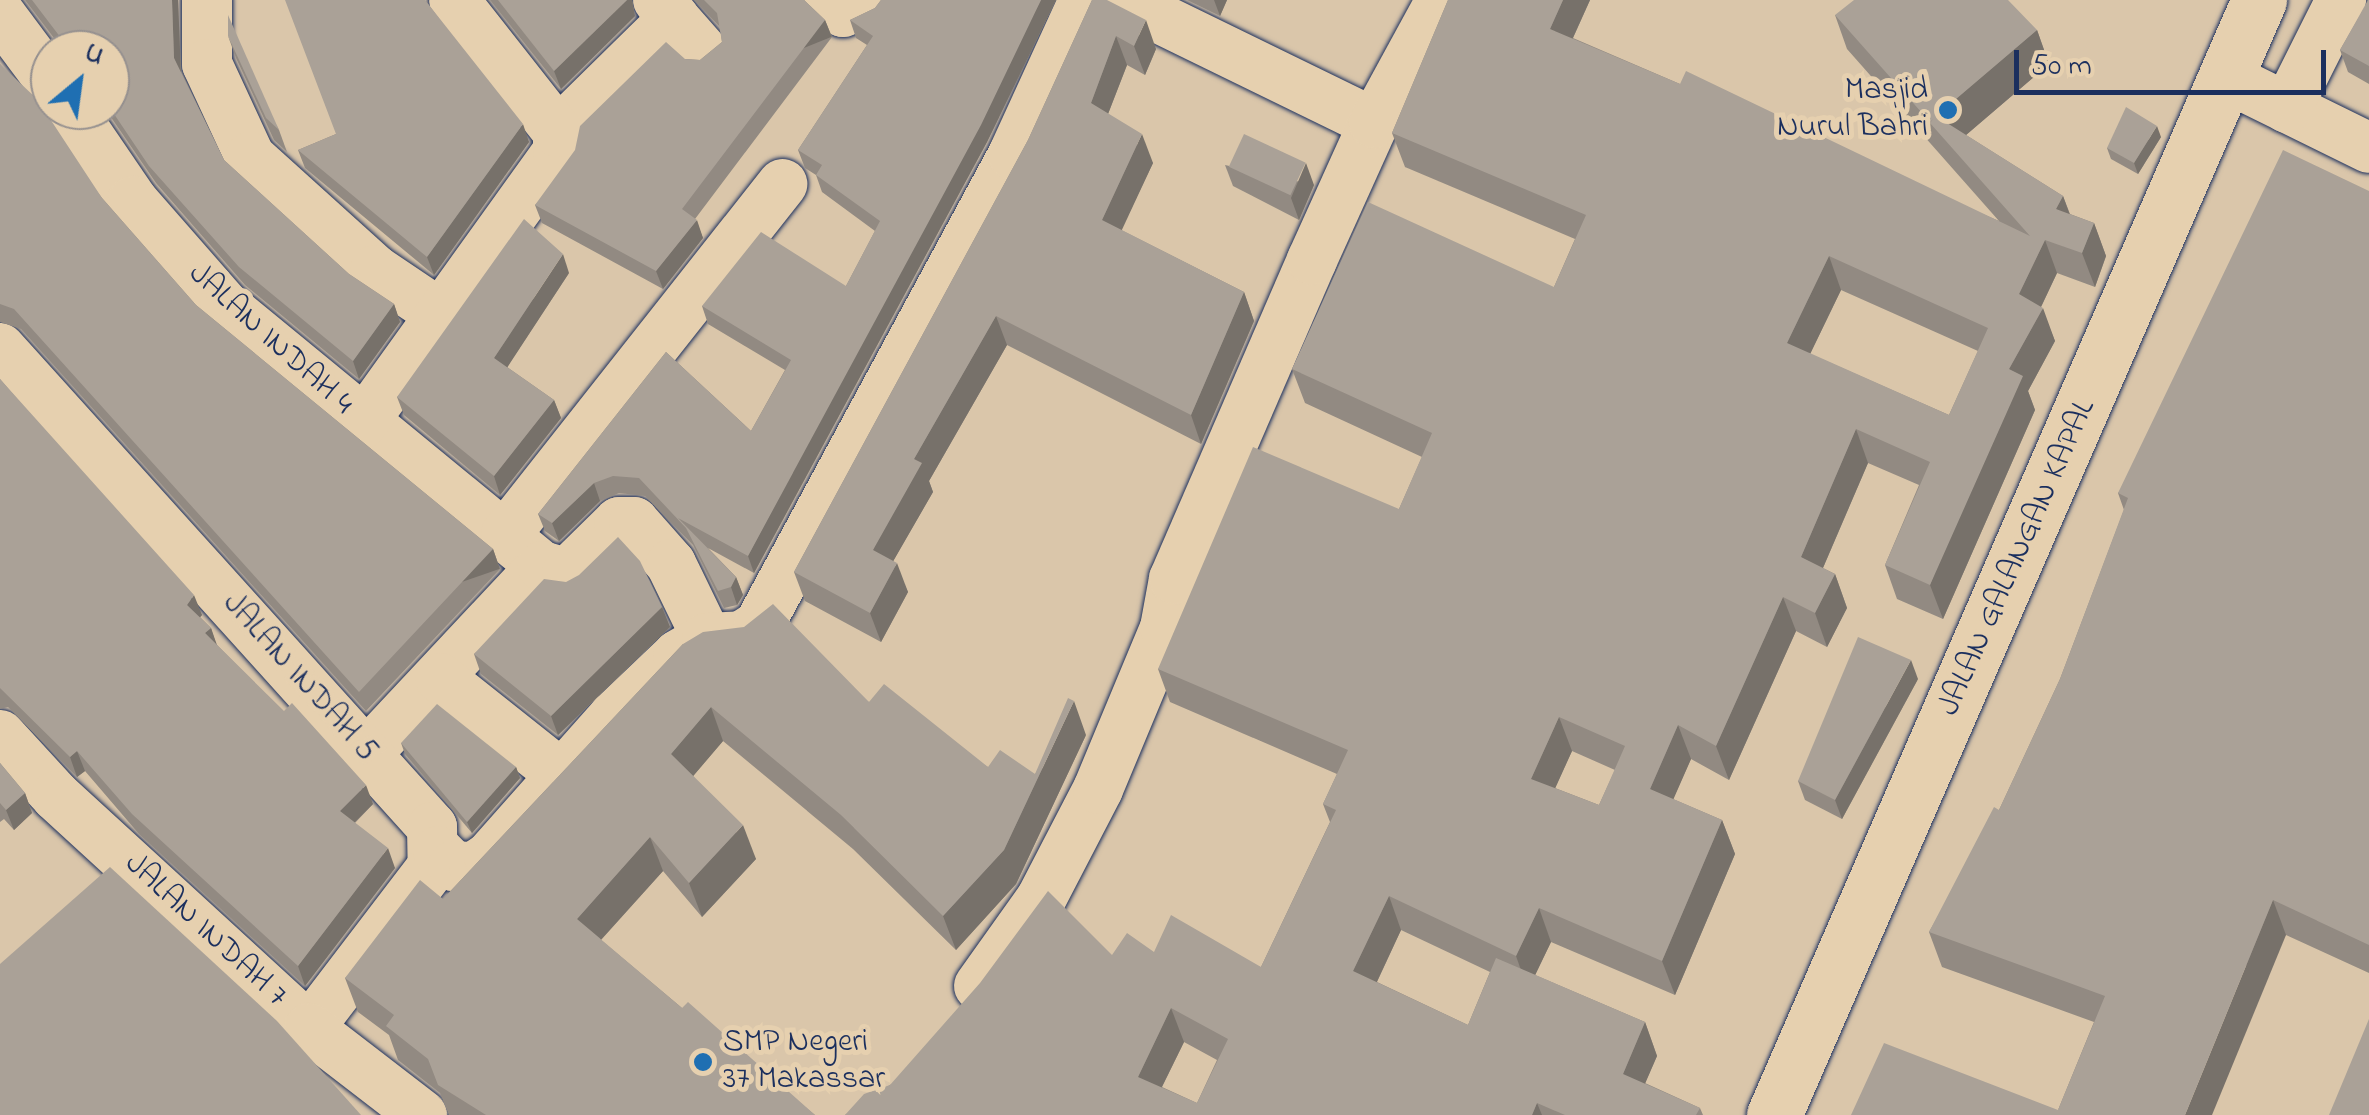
<!DOCTYPE html>
<style>
body{margin:0}
#map{position:relative;width:2369px;height:1115px;overflow:hidden;background:#dac6aa;font-family:"Indie Flower",sans-serif}
div>[style]{position:absolute}
.roads{filter:drop-shadow(0 0 2px #1b2f5e) drop-shadow(0 0 2px #1b2f5e)}
.minor>*{height:50px;margin:-25px;padding:0 25px;transform-origin:25px;border-radius:25px;background:#e6d0af}
.major>*{height:55px;margin:-27.5px;padding:0 27.5px;transform-origin:27.5px;border-radius:27.5px;background:#e6d0af}
.wall>*{inset:0;background:#928a82}
.shaded-wall>*{inset:0;background:#77716a;transform-origin:0 0}
.building>*{inset:0;background:#aaa197;transform-origin:0 0}
.dots>*{width:28px;height:28px;translate:-50% -50%;box-sizing:border-box;border:5px solid #e6d0af;border-radius:50%}
span{translate:-50% -50%;white-space:nowrap;text-align:center;line-height:1.15;-webkit-text-stroke:10px #e6d0af;paint-order:stroke}
.poi-label{font-size:32px;color:#1b2f5e}
.right{translate:-100% -50%;text-align:right}
.left{translate:0 -50%;text-align:left}
.street-label{font-size:32px;color:#1b2f5e}
.north{position:absolute;left:30px;top:30px;width:100px;height:100px;box-sizing:border-box;background:#e6d0af;border:2px solid #95908f;border-radius:50%;rotate:29deg;font-size:28px;font-weight:700;line-height:40px;text-align:center;color:#1b2f5e}
.north::after{content:'';display:block;margin:auto;width:35px;height:45px;background:#1f6fb2;clip-path:polygon(50% 0,100% 100%,50% 72%,0 100%)}
.scale{position:absolute;left:2014px;top:50px;width:312px;height:45px;box-sizing:border-box;border:5px solid #1b2f5e;border-top:0;padding-left:12px;font-size:30px;line-height:35px;white-space:nowrap;color:#1b2f5e;-webkit-text-stroke:8px #e6d0af;paint-order:stroke}
</style>
<div id="map">
<div class="roads">
<div class="minor">
<div style="left:207px;top:0;width:64px;rotate:90deg"></div>
<div style="left:207px;top:64px;width:102px;rotate:65.2deg"></div>
<div style="left:250px;top:157px;width:169px;rotate:42.1deg"></div>
<div style="left:375px;top:270px;width:77px;rotate:33.9deg"></div>
<div style="left:658px;top:0;width:67px;rotate:48.7deg"></div>
<div style="left:829px;top:0;width:18px;rotate:41deg"></div>
<div style="left:843px;top:12px;width:29px;rotate:-25deg"></div>
<div style="left:1122px;top:0;width:280px;rotate:26deg"></div>
<div style="left:0;top:14px;width:84px;rotate:53.3deg"></div>
<div style="left:2227px;top:78px;width:158px;rotate:26.2deg"></div>
<div style="left:2287px;top:108px;width:121px;rotate:-63.4deg"></div>
<div style="left:71px;top:110px;width:110px;rotate:55.7deg"></div>
<div style="left:133px;top:201px;width:140px;rotate:48.8deg"></div>
<div style="left:225px;top:306px;width:410px;rotate:39.4deg"></div>
<div style="left:542px;top:566px;width:258px;rotate:133.1deg"></div>
<div style="left:558px;top:132px;width:163px;rotate:-44.5deg"></div>
<div style="left:0;top:348px;width:645px;rotate:47.95deg"></div>
<div style="left:432px;top:827px;width:39px;rotate:89deg"></div>
<div style="left:433px;top:866px;width:204px;rotate:127.4deg"></div>
<div style="left:362px;top:424px;width:336px;rotate:-54.3deg"></div>
<div style="left:558px;top:151px;width:19px;rotate:-90deg"></div>
<div style="left:558px;top:132px;width:168px;rotate:-128.2deg"></div>
<div style="left:506px;top:534px;width:446px;rotate:-51.7deg"></div>
<div style="left:542px;top:566px;width:26px;rotate:16deg"></div>
<div style="left:567px;top:573px;width:73px;rotate:-44.4deg"></div>
<div style="left:619px;top:522px;width:15px"></div>
<div style="left:634px;top:522px;width:56px;rotate:48.6deg"></div>
<div style="left:671px;top:564px;width:82px;rotate:64.1deg"></div>
<div style="left:440px;top:678px;width:156px;rotate:38.5deg"></div>
<div style="left:0;top:735px;width:83px;rotate:47.4deg"></div>
<div style="left:56px;top:796px;width:343px;rotate:42.5deg"></div>
<div style="left:309px;top:1028px;width:143px;rotate:37.6deg"></div>
<div style="left:438px;top:851px;width:21px;rotate:45deg"></div>
<div style="left:453px;top:866px;width:21px;rotate:3deg"></div>
<div style="left:474px;top:867px;width:18px;rotate:-34deg"></div>
<div style="left:489px;top:857px;width:188px;rotate:-48.4deg"></div>
<div style="left:614px;top:716px;width:88px;rotate:-43.6deg"></div>
<div style="left:678px;top:655px;width:34px;rotate:-30deg"></div>
<div style="left:707px;top:638px;width:35px;rotate:-3deg"></div>
<div style="left:742px;top:636px;width:20px;rotate:-33deg"></div>
<div style="left:759px;top:625px;width:534px;rotate:-61.61deg"></div>
<div style="left:1013px;top:155px;width:170px;rotate:-65.4deg"></div>
<div style="left:979px;top:986px;width:107px;rotate:-54.5deg"></div>
<div style="left:1041px;top:899px;width:124px;rotate:-62.6deg"></div>
<div style="left:1098px;top:789px;width:174px;rotate:-67.4deg"></div>
<div style="left:1165px;top:628px;width:50px;rotate:-79.6deg"></div>
<div style="left:1174px;top:579px;width:348px;rotate:-66.6deg"></div>
<div style="left:1312px;top:260px;width:150px;rotate:-65.7deg"></div>
<div style="left:1374px;top:123px;width:140px;rotate:-61.4deg"></div>
</div>
<div class="major">
<div style="left:1774px;top:1115px;width:1216px;rotate:-66.49deg"></div>
</div>
</div>
<div class="wall">
<div style="clip-path:polygon(25px 0,178px 0,181px 71px,224px 160px,349px 274px,394px 304px,400px 322px,359px 379px,245px 285px,156px 183px,106px 110px,110px 110px,110px 50px,63px 50px)"></div>
<div style="clip-path:polygon(490px 0,632px 0,635px 16px,561px 89px)"></div>
<div style="clip-path:polygon(694px 0,804px 0,825px 20px,832px 37px,695px 219px,703px 238px,663px 289px,542px 223px,535px 205px,685px 59px,700px 60px,722px 42px,720px 27px)"></div>
<div style="clip-path:polygon(881px 0,1056px 0,987px 142px,754px 573px,708px 548px,736px 577px,743px 595px,737px 605px,724px 608px,693px 545px,645px 496px,619px 493px,600px 501px,559px 541px,545px 531px,538px 514px,666px 352px,751px 431px,785px 370px,708px 324px,702px 306px,846px 286px,875px 231px,822px 192px,816px 175px,805px 168px,798px 150px,867px 45px,856px 38px,850px 20px,875px 8px)"></div>
<div style="clip-path:polygon(1092px 0,1156px 49px,1145px 75px,1127px 65px,1108px 114px,1153px 163px,1121px 230px,1244px 292px,1254px 321px,1201px 444px,1007px 345px,929px 481px,933px 492px,893px 561px,908px 592px,881px 642px,805px 601px,794px 572px,1028px 140px)"></div>
<div style="clip-path:polygon(1187px 0,1227px 0,1220px 16px)"></div>
<div style="clip-path:polygon(evenodd,1448px 0,1590px 0,1573px 38px,1999px 221px,1847px 49px,1835px 15px,2037px 30px,2049px 64px,1966px 135px,2063px 196px,2070px 214px,2094px 223px,2106px 256px,2095px 287px,2057px 273px,2041px 307px,2055px 341px,2028px 391px,2035px 410px,1943px 619px,1897px 599px,1885px 565px,1919px 485px,1868px 463px,1823px 568px,1835px 574px,1847px 608px,1827px 647px,1796px 631px,1729px 780px,1691px 759px,1673px 799px,1722px 820px,1735px 854px,1675px 995px,1551px 942px,1535px 975px,1645px 1022px,1657px 1056px,1645px 1083px,1700px 1108px,1703px 1115px,845px 1115px,890px 1085px,1112px 955px,1154px 952px,1261px 967px,1330px 822px,1323px 804px,1337px 774px,1170px 702px,1158px 669px,1399px 509px,1422px 457px,1305px 403px,1292px 369px,1554px 287px,1575px 239px,1405px 167px,1392px 133px,1448px 0,1841px 290px,1978px 351px,1949px 415px,1810px 354px,1841px 290px,1448px 0,1572px 751px,1615px 770px,1599px 805px,1555px 788px,1572px 751px,1448px 0,1401px 930px,1490px 972px,1468px 1025px,1377px 982px,1401px 930px,1448px 0,1184px 1042px,1217px 1060px,1197px 1103px,1162px 1087px,1184px 1042px)"></div>
<div style="clip-path:polygon(2369px 0,2369px 84px,2348px 72px,2340px 50px)"></div>
<div style="clip-path:polygon(426px 1px,529px 142px,434px 275px,305px 168px,298px 150px,336px 134px)"></div>
<div style="clip-path:polygon(228px 36px,279px 130px,287px 152px,274px 140px,236px 58px)"></div>
<div style="clip-path:polygon(0 64px,102px 198px,196px 305px,493px 549px,500px 569px,366px 711px,21px 329px,0 322px)"></div>
<div style="clip-path:polygon(2161px 137px,2138px 174px,2111px 159px,2107px 148px)"></div>
<div style="clip-path:polygon(1225px 165px,1314px 185px,1299px 220px,1233px 186px)"></div>
<div style="clip-path:polygon(2369px 191px,2369px 973px,2286px 935px,2058px 1110px,2094px 1022px,1942px 967px,1929px 932px,1999px 810px,2060px 679px,2124px 510px,2118px 493px)"></div>
<div style="clip-path:polygon(569px 273px,507px 367px,554px 400px,561px 418px,500px 495px,404px 415px,397px 397px)"></div>
<div style="clip-path:polygon(0 379px,202px 615px,200px 617px,211px 628px,216px 644px,373px 804px,355px 823px,395px 868px,305px 986px,139px 834px,85px 771px,77px 777px,8px 707px,0 709px)"></div>
<div style="clip-path:polygon(566px 582px,662px 607px,670px 627px,558px 735px,481px 674px,474px 654px)"></div>
<div style="clip-path:polygon(683px 644px,869px 702px,988px 767px,1035px 774px,1086px 735px,1016px 884px,956px 950px,853px 849px,723px 741px,693px 776px,756px 859px,702px 917px,663px 871px,601px 940px,682px 1008px,815px 1115px,449px 1115px,440px 1093px,398px 1060px,389px 1035px,358px 1012px,345px 978px,443px 899px)"></div>
<div style="clip-path:polygon(1918px 679px,1842px 819px,1805px 800px,1798px 781px)"></div>
<div style="clip-path:polygon(401px 743px,516px 767px,520px 778px,472px 833px,405px 754px)"></div>
<div style="clip-path:polygon(0 763px,25px 793px,32px 813px,14px 830px,4px 819px,0 822px)"></div>
</div>
<div class="shaded-wall">
<div style="clip-path:polygon(172px 0,178px 0,181px 76px,174px 58px)"></div>
<div style="clip-path:polygon(627px 0,632px 0,635px 16px,561px 89px,554px 71px)"></div>
<div style="clip-path:polygon(1041px 0,1056px 0,987px 142px,754px 573px,748px 556px)"></div>
<div style="clip-path:polygon(1214px 0,1227px 0,1220px 16px)"></div>
<div style="clip-path:polygon(1563px 0,1590px 0,1562px 62px,1550px 29px)"></div>
<div style="left:825px;top:20px;width:18px;height:237px;rotate:68deg"></div>
<div style="clip-path:polygon(1146px 20px,1156px 49px,1145px 75px,1134px 46px)"></div>
<div style="clip-path:polygon(2037px 30px,2049px 64px,1952px 147px,1936px 116px)"></div>
<div style="clip-path:polygon(1116px 36px,1127px 65px,1101px 132px,1091px 103px)"></div>
<div style="clip-path:polygon(523px 124px,529px 142px,434px 275px,427px 257px)"></div>
<div style="clip-path:polygon(2157px 126px,2161px 137px,2138px 174px,2134px 163px)"></div>
<div style="clip-path:polygon(1142px 134px,1153px 163px,1113px 249px,1102px 220px)"></div>
<div style="clip-path:polygon(1306px 163px,1314px 185px,1299px 220px,1291px 198px)"></div>
<div style="clip-path:polygon(2063px 196px,2075px 229px,2056px 209px)"></div>
<div style="clip-path:polygon(697px 220px,703px 238px,663px 289px,656px 271px)"></div>
<div style="clip-path:polygon(2094px 223px,2106px 256px,2095px 287px,2082px 253px)"></div>
<div style="clip-path:polygon(2045px 240px,2057px 273px,2031px 328px,2019px 294px)"></div>
<div style="clip-path:polygon(563px 254px,569px 273px,501px 377px,494px 358px)"></div>
<div style="clip-path:polygon(1829px 256px,1841px 290px,1799px 377px,1787px 343px)"></div>
<div style="clip-path:polygon(1244px 292px,1254px 321px,1201px 444px,1191px 415px)"></div>
<div style="clip-path:polygon(394px 304px,400px 322px,359px 379px,353px 361px)"></div>
<div style="clip-path:polygon(2043px 308px,2055px 341px,2028px 391px,2035px 410px,1943px 619px,1930px 585px,2009px 369px)"></div>
<div style="clip-path:polygon(996px 316px,1007px 345px,929px 481px,933px 492px,883px 579px,873px 550px,914px 459px)"></div>
<div style="clip-path:polygon(554px 400px,561px 418px,500px 495px,494px 476px)"></div>
<div style="clip-path:polygon(1856px 429px,1868px 463px,1813px 591px,1801px 557px)"></div>
<div style="clip-path:polygon(594px 483px,600px 501px,559px 541px,552px 523px)"></div>
<div style="left:493px;top:549px;width:21px;height:196px;rotate:71deg"></div>
<div style="clip-path:polygon(897px 563px,908px 592px,881px 642px,870px 613px)"></div>
<div style="clip-path:polygon(1835px 574px,1847px 608px,1827px 647px,1815px 613px)"></div>
<div style="clip-path:polygon(736px 577px,743px 595px,737px 605px,731px 587px)"></div>
<div style="clip-path:polygon(194px 595px,202px 615px,194px 624px,187px 605px)"></div>
<div style="clip-path:polygon(1783px 597px,1796px 631px,1729px 780px,1716px 746px)"></div>
<div style="clip-path:polygon(662px 607px,670px 627px,558px 735px,551px 716px)"></div>
<div style="clip-path:polygon(211px 628px,218px 648px,205px 633px)"></div>
<div style="clip-path:polygon(1911px 660px,1918px 679px,1842px 819px,1835px 800px)"></div>
<div style="clip-path:polygon(1074px 701px,1086px 735px,1016px 884px,956px 950px,943px 916px,1004px 850px)"></div>
<div style="clip-path:polygon(711px 707px,723px 741px,683px 788px,671px 754px)"></div>
<div style="clip-path:polygon(1559px 717px,1572px 751px,1544px 813px,1531px 779px)"></div>
<div style="clip-path:polygon(1678px 725px,1691px 759px,1663px 823px,1650px 789px)"></div>
<div style="clip-path:polygon(77px 751px,85px 771px,77px 777px,70px 757px)"></div>
<div style="clip-path:polygon(516px 767px,520px 778px,472px 833px,467px 822px)"></div>
<div style="clip-path:polygon(366px 785px,373px 804px,347px 830px,340px 811px)"></div>
<div style="clip-path:polygon(25px 793px,32px 813px,14px 830px,6px 810px)"></div>
<div style="clip-path:polygon(1722px 820px,1735px 854px,1675px 995px,1662px 961px)"></div>
<div style="clip-path:polygon(743px 825px,756px 859px,702px 917px,689px 883px)"></div>
<div style="clip-path:polygon(650px 837px,663px 871px,589px 953px,577px 919px)"></div>
<div style="clip-path:polygon(388px 848px,395px 868px,305px 986px,298px 966px)"></div>
<div style="clip-path:polygon(1389px 896px,1401px 930px,1366px 1005px,1353px 971px)"></div>
<div style="clip-path:polygon(2273px 900px,2286px 935px,2212px 1115px,2185px 1115px)"></div>
<div style="clip-path:polygon(1539px 908px,1551px 942px,1528px 990px,1516px 956px)"></div>
<div style="clip-path:polygon(1171px 1008px,1184px 1042px,1150px 1111px,1138px 1077px)"></div>
<div style="clip-path:polygon(1645px 1022px,1657px 1056px,1635px 1107px,1623px 1074px)"></div>
<div style="clip-path:polygon(1537px 1103px,1542px 1115px,1532px 1115px)"></div>
</div>
<div class="building">
<div style="clip-path:polygon(32px 0,172px 0,174px 58px,224px 160px,349px 274px,394px 304px,353px 361px,239px 267px,149px 166px,110px 108px,110px 50px,68px 50px,67px 46px)"></div>
<div style="clip-path:polygon(285px 0,425px 0,523px 124px,427px 257px,298px 150px,336px 134px)"></div>
<div style="clip-path:polygon(498px 0,627px 0,554px 71px)"></div>
<div style="clip-path:polygon(704px 0,804px 0,825px 20px,682px 209px,697px 220px,656px 271px,535px 205px,575px 150px,580px 126px,666px 42px,685px 59px,700px 60px,722px 42px,717px 13px)"></div>
<div style="clip-path:polygon(881px 0,1041px 0,981px 125px,748px 556px,678px 518px,736px 577px,731px 587px,718px 591px,686px 528px,639px 478px,613px 476px,594px 483px,552px 523px,538px 514px,666px 352px,751px 431px,791px 360px,702px 306px,761px 232px,846px 286px,880px 221px,816px 175px,822px 165px,798px 150px,873px 36px,850px 20px,875px 8px)"></div>
<div style="clip-path:polygon(1092px 0,1107px 0,1146px 20px,1134px 46px,1116px 36px,1091px 103px,1142px 134px,1102px 220px,1244px 292px,1191px 415px,996px 316px,914px 459px,922px 463px,873px 550px,897px 563px,870px 613px,794px 572px,1028px 140px)"></div>
<div style="clip-path:polygon(evenodd,1448px 0,1563px 0,1550px 29px,1680px 84px,1686px 71px,2030px 236px,1930px 123px,1933px 119px,1930px 122px,1835px 15px,1854px 0,2008px 0,2037px 30px,1936px 116px,2063px 196px,2056px 209px,2094px 223px,2082px 253px,2045px 240px,2019px 294px,2043px 308px,2009px 369px,2023px 376px,1930px 585px,1885px 565px,1930px 462px,1856px 429px,1801px 557px,1835px 574px,1815px 613px,1783px 597px,1716px 746px,1678px 725px,1650px 789px,1722px 820px,1662px 961px,1539px 908px,1516px 956px,1389px 896px,1353px 971px,1468px 1025px,1496px 958px,1645px 1022px,1623px 1074px,1700px 1108px,1696px 1115px,1565px 1115px,1537px 1103px,1532px 1115px,845px 1115px,864px 1094px,890px 1085px,980px 983px,1048px 891px,1112px 955px,1127px 933px,1154px 952px,1171px 915px,1261px 967px,1336px 810px,1323px 804px,1348px 750px,1158px 669px,1253px 447px,1399px 509px,1432px 433px,1292px 369px,1368px 202px,1554px 287px,1586px 215px,1392px 133px,1448px 0,1829px 256px,1988px 328px,1949px 415px,1787px 343px,1829px 256px,1448px 0,1559px 717px,1625px 746px,1599px 805px,1531px 779px,1559px 717px,1448px 0,1171px 1008px,1228px 1039px,1197px 1103px,1138px 1077px,1171px 1008px)"></div>
<div style="clip-path:polygon(2368px 0,2369px 0,2369px 66px,2340px 50px)"></div>
<div style="clip-path:polygon(228px 15px,279px 130px,266px 118px,228px 36px)"></div>
<div style="clip-path:polygon(0 64px,37px 99px,102px 198px,196px 305px,493px 549px,359px 692px,14px 309px,0 304px)"></div>
<div style="clip-path:polygon(2126px 107px,2157px 126px,2134px 163px,2107px 148px)"></div>
<div style="left:1244px;top:134px;width:68px;height:36px;rotate:25deg"></div>
<div style="clip-path:polygon(2283px 150px,2369px 191px,2369px 945px,2273px 900px,2185px 1115px,1851px 1115px,1884px 1043px,2058px 1110px,2105px 996px,1929px 932px,1994px 807px,1999px 810px,2060px 679px,2128px 498px,2118px 493px)"></div>
<div style="clip-path:polygon(524px 219px,563px 254px,494px 358px,554px 400px,494px 476px,397px 397px)"></div>
<div style="clip-path:polygon(0 379px,194px 595px,187px 605px,211px 628px,205px 633px,284px 711px,292px 703px,366px 785px,340px 811px,388px 848px,298px 966px,132px 814px,77px 751px,70px 757px,0 688px)"></div>
<div style="clip-path:polygon(618px 537px,640px 561px,662px 607px,551px 716px,474px 654px,544px 579px,566px 582px,579px 575px)"></div>
<div style="clip-path:polygon(773px 604px,869px 702px,884px 684px,988px 767px,1000px 750px,1035px 774px,1068px 698px,1074px 701px,1004px 850px,943px 916px,841px 815px,711px 707px,671px 754px,743px 825px,689px 883px,650px 837px,577px 919px,682px 1008px,688px 1002px,815px 1115px,486px 1115px,438px 1085px,428px 1059px,386px 1026px,394px 1015px,345px 978px,420px 880px,443px 899px,683px 644px,703px 632px,744px 627px)"></div>
<div style="clip-path:polygon(1858px 637px,1911px 660px,1835px 800px,1798px 781px)"></div>
<div style="clip-path:polygon(437px 704px,516px 767px,467px 822px,401px 743px)"></div>
<div style="clip-path:polygon(0 763px,25px 793px,6px 810px,0 803px)"></div>
<div style="clip-path:polygon(110px 867px,277px 1021px,361px 1115px,0 1115px,0 964px)"></div>
<div style="clip-path:polygon(2369px 1019px,2369px 1115px,2329px 1115px)"></div>
</div>
<div class="dots">
<div style="left:1948px;top:110px;background:#1f6fb2"></div>
<div style="left:703px;top:1062px;background:#1f6fb2"></div>
</div>
<div class="poi-label">
<span class="right" style="left:1928px;top:110px">Masjid<br>Nurul Bahri</span>
<span class="left" style="left:723px;top:1062px">SMP Negeri<br>37 Makassar</span>
</div>
<div class="street-label">
<span style="left:270px;top:340px;rotate:42deg">JALAN INDAH 4</span>
<span style="left:2018px;top:558px;rotate:-66deg">JALAN GALANGAN KAPAL</span>
<span style="left:299px;top:678px;rotate:48deg">JALAN INDAH 5</span>
<span style="left:205px;top:931px;rotate:43deg">JALAN INDAH 7</span>
</div>
<div class="north">U</div>
<div class="scale">50 m</div>
</div>
